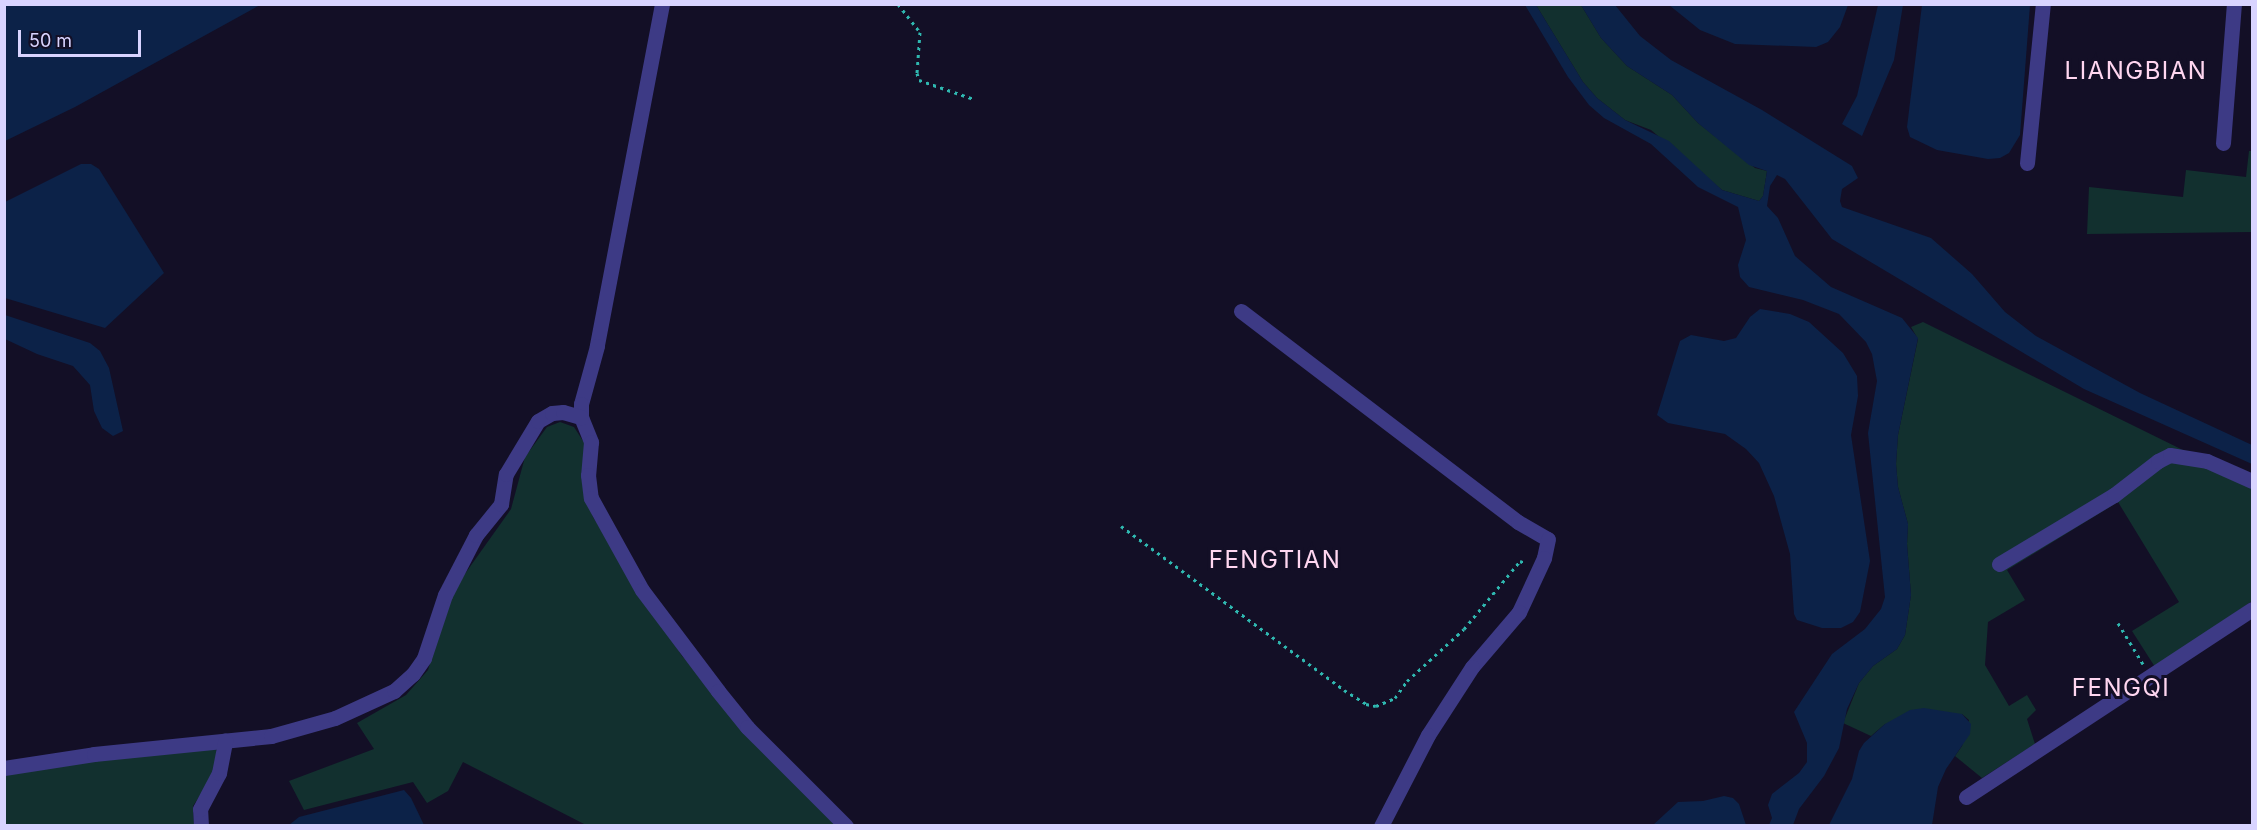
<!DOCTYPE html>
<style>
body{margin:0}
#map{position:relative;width:2257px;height:830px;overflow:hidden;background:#130f26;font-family:Inter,sans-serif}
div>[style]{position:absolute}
.green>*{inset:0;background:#12302f}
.water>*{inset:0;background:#0c2248}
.path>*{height:3px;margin-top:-1.5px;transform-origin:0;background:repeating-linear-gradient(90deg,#2fb8b0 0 3px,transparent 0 7.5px)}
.minor>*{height:15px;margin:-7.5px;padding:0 7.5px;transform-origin:7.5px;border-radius:7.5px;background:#3d3a85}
span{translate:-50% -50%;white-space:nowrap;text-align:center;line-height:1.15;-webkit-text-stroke:6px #130f26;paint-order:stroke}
.quarter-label{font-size:24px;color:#ffd6f0;letter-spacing:1.5px}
.frame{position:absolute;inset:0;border:6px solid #d9d4ff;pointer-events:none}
.scale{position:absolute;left:18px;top:30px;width:123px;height:27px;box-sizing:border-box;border:3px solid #d9d4ff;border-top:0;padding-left:8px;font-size:18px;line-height:21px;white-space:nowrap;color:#d9d4ff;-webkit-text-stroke:4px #130f26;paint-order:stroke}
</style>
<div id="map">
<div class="green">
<div style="clip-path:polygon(1536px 5px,1581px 5px,1601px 38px,1627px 66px,1672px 95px,1698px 123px,1755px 168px,1767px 171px,1763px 196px,1759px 201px,1722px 190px,1651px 130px,1625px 120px,1597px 98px,1583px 82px)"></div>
<div style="clip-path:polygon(2249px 151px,2252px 151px,2252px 232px,2087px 234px,2089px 187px,2183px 197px,2186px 170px,2246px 177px)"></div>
<div style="clip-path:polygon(1923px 322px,2252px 484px,2252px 601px,2155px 667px,2132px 631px,2179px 602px,2118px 502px,2007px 570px,2025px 600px,1988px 622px,1985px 665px,2009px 706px,2027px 695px,2036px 710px,2027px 719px,2035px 744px,1982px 778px,1955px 756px,1962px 746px,1969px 720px,1962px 714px,1885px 724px,1871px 736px,1843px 723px,1859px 683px,1873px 666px,1897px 649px,1905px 635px,1911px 595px,1907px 544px,1908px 524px,1898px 487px,1896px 464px,1898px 435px,1918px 339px,1911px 327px)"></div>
<div style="clip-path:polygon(560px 422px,574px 427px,585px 444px,584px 489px,593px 517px,682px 656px,840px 825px,586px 825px,463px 762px,448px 791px,427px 803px,413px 782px,304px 810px,289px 781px,374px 749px,357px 723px,406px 695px,428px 670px,452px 592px,511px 509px,525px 457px,547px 427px)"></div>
<div style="clip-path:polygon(216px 747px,218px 767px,193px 806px,194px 825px,5px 826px,5px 774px,54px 764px)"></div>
</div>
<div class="water">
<div style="clip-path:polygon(4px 5px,5px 4px,260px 5px,75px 107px,5px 141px)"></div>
<div style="clip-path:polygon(1525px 5px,1536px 5px,1583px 82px,1597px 98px,1625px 120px,1669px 141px,1722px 190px,1759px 201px,1763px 196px,1767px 171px,1749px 165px,1698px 123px,1672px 95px,1627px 66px,1601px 38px,1581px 5px,1615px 5px,1640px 36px,1671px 60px,1762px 110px,1852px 166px,1858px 178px,1842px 189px,1840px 201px,1842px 207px,1931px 238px,1972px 274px,2005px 312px,2036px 336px,2140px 393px,2252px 445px,2252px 464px,2084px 389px,1832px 239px,1785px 179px,1777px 175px,1770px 186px,1767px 206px,1778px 218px,1795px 256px,1831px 287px,1902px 318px,1918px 338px,1898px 435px,1896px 464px,1898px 487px,1908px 524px,1907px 544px,1911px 595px,1905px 635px,1897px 649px,1873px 666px,1859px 683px,1847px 709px,1839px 748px,1824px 776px,1799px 809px,1793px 825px,1769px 825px,1772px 818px,1768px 805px,1772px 794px,1799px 773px,1807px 762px,1807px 743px,1794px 712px,1832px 654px,1865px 629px,1881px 609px,1885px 597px,1868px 433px,1877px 381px,1872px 354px,1866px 342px,1839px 314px,1803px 300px,1749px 287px,1740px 277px,1738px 265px,1746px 240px,1738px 207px,1698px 187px,1651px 144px,1604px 118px,1589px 105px,1568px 77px)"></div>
<div style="clip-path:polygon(1669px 5px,1848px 5px,1840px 27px,1828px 42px,1816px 47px,1735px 44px,1700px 30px)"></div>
<div style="clip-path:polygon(1878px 5px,1903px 5px,1894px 60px,1862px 136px,1842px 124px,1857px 96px)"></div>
<div style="clip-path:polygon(1922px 5px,2030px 5px,2020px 135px,2009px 153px,2000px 158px,1988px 159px,1937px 150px,1910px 137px,1907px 127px)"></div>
<div style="clip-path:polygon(81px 164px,91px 164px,99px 169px,164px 273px,105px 328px,5px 298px,5px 202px)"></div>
<div style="clip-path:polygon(1760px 309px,1790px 314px,1809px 322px,1843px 353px,1857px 376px,1858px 396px,1851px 435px,1870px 561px,1860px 612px,1853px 622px,1841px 628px,1822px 628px,1797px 620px,1794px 614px,1790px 554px,1774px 496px,1759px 463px,1746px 449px,1725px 434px,1668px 423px,1657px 415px,1680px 341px,1691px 335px,1724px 341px,1736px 338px,1750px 317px)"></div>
<div style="clip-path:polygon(5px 315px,90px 343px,100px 351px,109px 368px,123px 431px,113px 436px,102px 428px,94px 411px,90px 385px,73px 366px,37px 354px,5px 339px)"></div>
<div style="clip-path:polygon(1924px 708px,1962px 714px,1971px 724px,1970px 734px,1946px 769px,1938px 787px,1932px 825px,1829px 825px,1852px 779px,1859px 751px,1864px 743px,1885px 724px,1910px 710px)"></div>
<div style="clip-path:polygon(404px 790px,411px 798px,424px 825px,289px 825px,299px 817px)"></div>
<div style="clip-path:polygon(1724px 796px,1733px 798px,1739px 804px,1746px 825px,1653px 825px,1678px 802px,1703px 801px)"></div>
</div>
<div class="path">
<div style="left:898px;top:4px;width:36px;rotate:52deg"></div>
<div style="left:920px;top:32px;width:41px;rotate:94.2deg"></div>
<div style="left:917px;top:73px;width:7px;rotate:74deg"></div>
<div style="left:919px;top:80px;width:58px;rotate:19.1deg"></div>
<div style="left:1121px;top:526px;width:277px;rotate:36.3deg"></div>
<div style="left:1344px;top:690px;width:26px;rotate:32deg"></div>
<div style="left:1366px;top:704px;width:10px;rotate:11deg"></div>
<div style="left:1376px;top:706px;width:21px;rotate:-23deg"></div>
<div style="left:1395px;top:698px;width:21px;rotate:-55deg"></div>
<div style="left:1407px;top:681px;width:77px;rotate:-42.4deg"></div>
<div style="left:1464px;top:629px;width:88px;rotate:-50.5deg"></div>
<div style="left:1520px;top:561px;width:5px;rotate:22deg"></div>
<div style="left:2118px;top:623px;width:48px;rotate:58.6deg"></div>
</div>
<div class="minor">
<div style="left:662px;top:4px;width:348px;rotate:100.8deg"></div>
<div style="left:597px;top:346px;width:60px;rotate:105.4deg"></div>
<div style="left:581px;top:404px;width:13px;rotate:90deg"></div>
<div style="left:581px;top:417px;width:27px;rotate:68deg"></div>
<div style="left:591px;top:442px;width:33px;rotate:95deg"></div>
<div style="left:588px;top:475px;width:23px;rotate:83deg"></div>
<div style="left:591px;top:498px;width:105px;rotate:61deg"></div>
<div style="left:642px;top:590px;width:126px;rotate:53deg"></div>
<div style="left:718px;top:691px;width:46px;rotate:51.1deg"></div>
<div style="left:747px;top:727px;width:140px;rotate:45deg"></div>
<div style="left:2223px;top:143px;width:139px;rotate:-85.5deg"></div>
<div style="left:2027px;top:163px;width:160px;rotate:-84.3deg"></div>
<div style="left:1241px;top:311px;width:348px;rotate:37.3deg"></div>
<div style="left:1518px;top:522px;width:34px;rotate:30deg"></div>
<div style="left:1548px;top:539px;width:19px;rotate:102deg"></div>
<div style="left:1544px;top:558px;width:60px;rotate:114.8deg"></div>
<div style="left:1519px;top:612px;width:72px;rotate:130.5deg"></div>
<div style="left:1472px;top:667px;width:81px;rotate:122.9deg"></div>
<div style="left:1428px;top:735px;width:102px;rotate:117.3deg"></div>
<div style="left:1999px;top:564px;width:134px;rotate:-31deg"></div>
<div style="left:2114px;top:495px;width:56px;rotate:-37.7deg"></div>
<div style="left:2158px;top:461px;width:13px;rotate:-27deg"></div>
<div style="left:2170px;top:455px;width:37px;rotate:9deg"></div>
<div style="left:2207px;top:461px;width:49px;rotate:24deg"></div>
<div style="left:4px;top:768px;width:91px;rotate:-8.8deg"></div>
<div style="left:94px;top:754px;width:178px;rotate:-5.8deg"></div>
<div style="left:271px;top:736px;width:66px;rotate:-15.7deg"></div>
<div style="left:335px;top:718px;width:65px;rotate:-24.6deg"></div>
<div style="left:394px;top:691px;width:25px;rotate:-42deg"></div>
<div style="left:413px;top:674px;width:19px;rotate:-55deg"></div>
<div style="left:424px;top:658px;width:66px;rotate:-71.6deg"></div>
<div style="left:445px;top:595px;width:68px;rotate:-62.7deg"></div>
<div style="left:476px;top:535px;width:40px;rotate:-51deg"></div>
<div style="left:501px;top:504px;width:30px;rotate:-81deg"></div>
<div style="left:506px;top:474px;width:62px;rotate:-58.9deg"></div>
<div style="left:538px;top:421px;width:16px;rotate:-30deg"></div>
<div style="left:552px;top:413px;width:11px;rotate:-5deg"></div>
<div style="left:563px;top:412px;width:19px;rotate:16deg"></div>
<div style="left:1966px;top:797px;width:342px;rotate:-33.3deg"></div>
<div style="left:201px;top:826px;width:17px;rotate:-93deg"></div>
<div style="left:200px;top:809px;width:41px;rotate:-62.2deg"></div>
<div style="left:219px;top:773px;width:33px;rotate:-79deg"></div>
</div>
<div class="quarter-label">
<span style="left:2136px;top:71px">LIANGBIAN</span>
<span style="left:1275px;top:560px">FENGTIAN</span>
<span style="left:2121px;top:688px">FENGQI</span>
</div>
<div class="frame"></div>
<div class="scale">50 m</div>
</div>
